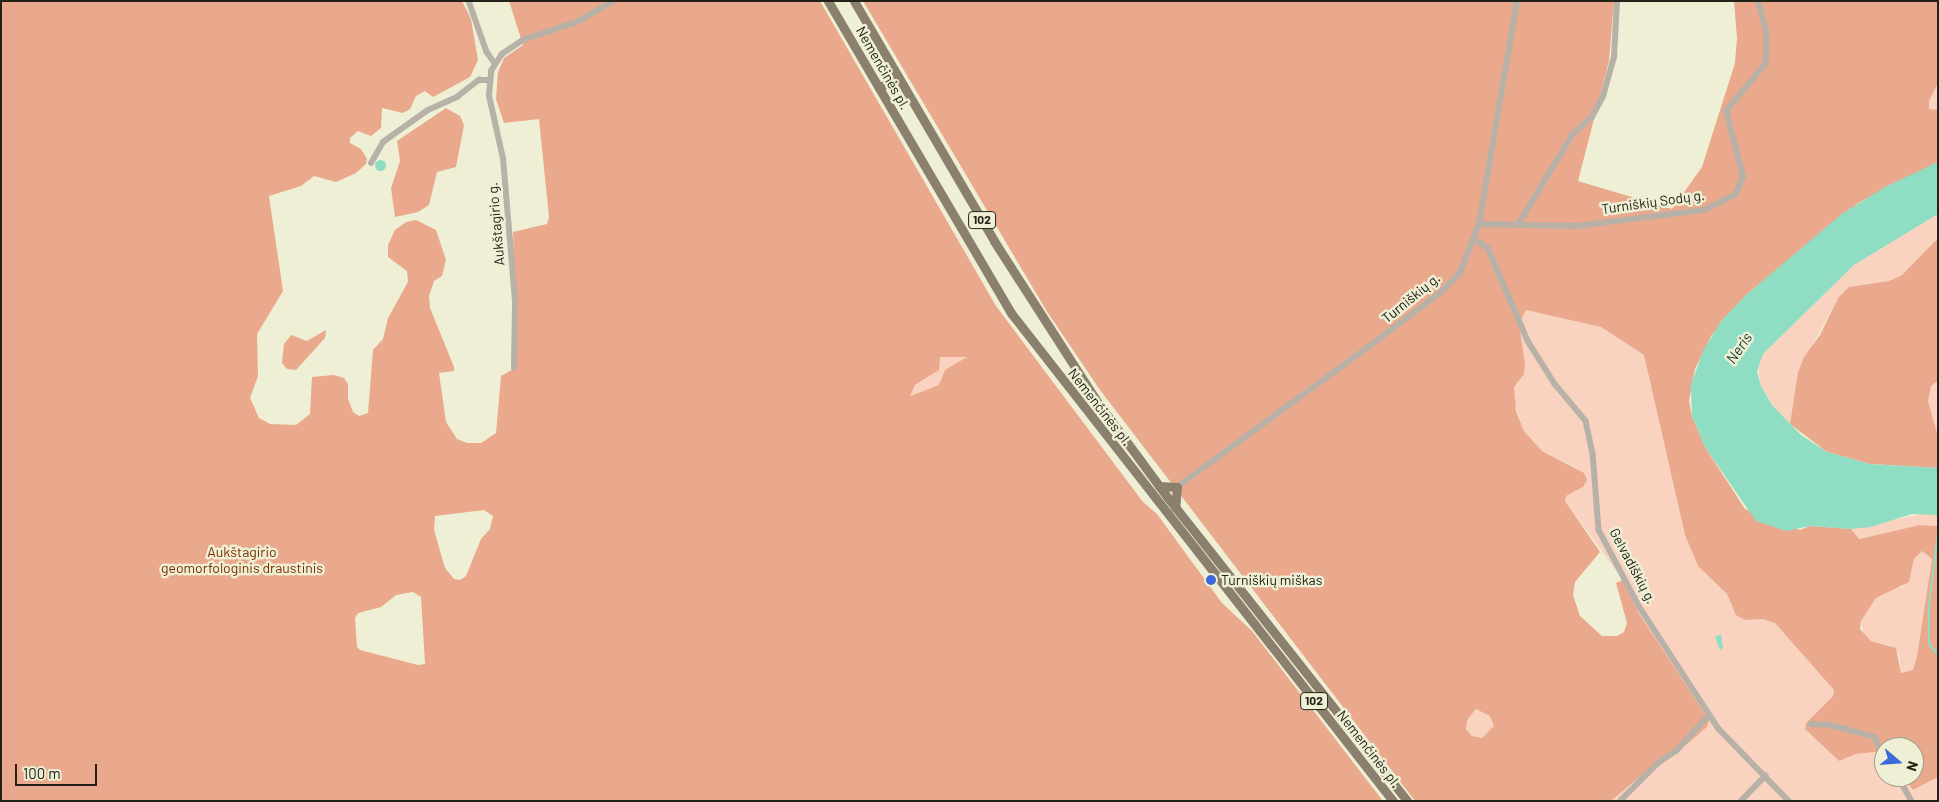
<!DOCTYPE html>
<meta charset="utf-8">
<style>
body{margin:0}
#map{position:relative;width:1939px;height:802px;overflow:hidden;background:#eeefd4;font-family:Barlow,sans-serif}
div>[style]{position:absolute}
.green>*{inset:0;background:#fad2c0}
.round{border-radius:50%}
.forest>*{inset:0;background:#eaa98c}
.water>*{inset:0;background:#8fdec3}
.stream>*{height:2px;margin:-1px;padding:0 1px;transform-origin:1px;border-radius:1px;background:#8fdec3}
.street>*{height:5.5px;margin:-2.75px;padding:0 2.75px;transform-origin:2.75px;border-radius:2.75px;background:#b8b1a7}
.primary>*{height:9px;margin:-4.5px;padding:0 4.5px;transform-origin:4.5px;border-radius:4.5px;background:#8b7f6d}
.dots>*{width:14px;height:14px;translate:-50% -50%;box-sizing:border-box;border:2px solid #eeefd4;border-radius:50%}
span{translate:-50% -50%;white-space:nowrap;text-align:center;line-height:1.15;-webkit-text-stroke:5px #eeefd4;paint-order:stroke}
.shield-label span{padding:1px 4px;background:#eeefd4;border:1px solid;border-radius:4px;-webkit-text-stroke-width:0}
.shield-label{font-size:12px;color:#222218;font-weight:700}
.street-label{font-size:14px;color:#222218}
.park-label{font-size:14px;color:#7b3000}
.poi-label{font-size:14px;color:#222218}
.left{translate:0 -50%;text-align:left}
.water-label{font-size:15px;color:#13382d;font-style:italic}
.frame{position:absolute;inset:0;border:2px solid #222218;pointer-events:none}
.north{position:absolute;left:1874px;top:737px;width:50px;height:50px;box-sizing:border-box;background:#eeefd4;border:1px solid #9c9d89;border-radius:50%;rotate:108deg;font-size:14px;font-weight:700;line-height:20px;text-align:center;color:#222218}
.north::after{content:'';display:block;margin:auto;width:18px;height:22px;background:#3b69da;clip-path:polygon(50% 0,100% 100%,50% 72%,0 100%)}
.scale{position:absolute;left:15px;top:764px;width:82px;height:22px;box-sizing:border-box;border:2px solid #222218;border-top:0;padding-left:6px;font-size:15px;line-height:18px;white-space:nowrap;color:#222218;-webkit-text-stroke:4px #eeefd4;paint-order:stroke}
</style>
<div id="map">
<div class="green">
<div style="clip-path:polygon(1938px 83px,1938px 110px,1933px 111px,1929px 109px,1929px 101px)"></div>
<div style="clip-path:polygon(1938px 214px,1938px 238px,1902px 275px,1889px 281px,1849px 287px,1838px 298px,1798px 372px,1790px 424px,1772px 405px,1761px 386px,1758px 365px,1763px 354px,1854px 265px)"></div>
<div style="clip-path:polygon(1526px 310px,1601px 327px,1644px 355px,1685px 535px,1698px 566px,1727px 594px,1733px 609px,1755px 620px,1763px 618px,1775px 623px,1834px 690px,1833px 696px,1806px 723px,1805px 729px,1839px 761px,1856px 754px,1884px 751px,1884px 777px,1904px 777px,1913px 790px,1938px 777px,1938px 801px,1611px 801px,1661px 759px,1686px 745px,1707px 727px,1709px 720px,1638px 612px,1623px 580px,1565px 501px,1566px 496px,1583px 487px,1578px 469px,1542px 451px,1524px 431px,1513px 400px,1514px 387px,1524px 374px,1519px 324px)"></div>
<div style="clip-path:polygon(940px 357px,968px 357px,942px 376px,940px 385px,909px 396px,915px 385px,931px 376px)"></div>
<div style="clip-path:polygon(1938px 381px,1938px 436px,1928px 401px,1931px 386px)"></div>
<div style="clip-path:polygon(1926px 513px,1938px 515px,1938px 526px,1920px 525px,1858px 539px,1851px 529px)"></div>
<div style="clip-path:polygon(1922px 551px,1932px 559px,1917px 656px,1913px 670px,1901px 673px,1899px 653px,1889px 645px,1871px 641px,1864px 635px,1861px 621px,1876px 598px,1890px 589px,1902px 587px,1911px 574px,1914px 559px)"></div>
<div class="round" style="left:1466px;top:710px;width:28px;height:28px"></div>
</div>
<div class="forest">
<div style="clip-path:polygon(evenodd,1px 1px,462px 1px,471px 19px,478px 60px,470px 77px,433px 97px,425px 91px,416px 96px,410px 109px,403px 113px,382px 108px,381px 128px,371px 136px,358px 131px,350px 138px,350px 143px,361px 149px,367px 159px,366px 164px,356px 173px,336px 182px,314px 176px,301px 186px,269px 196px,283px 291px,257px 334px,258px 376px,250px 398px,259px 418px,270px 424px,296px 425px,310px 414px,312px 377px,334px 375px,344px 378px,348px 384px,348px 399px,353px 412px,359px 416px,368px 413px,373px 350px,383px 339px,388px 318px,408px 282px,407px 271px,388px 257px,388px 245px,395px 230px,406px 222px,416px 220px,436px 230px,446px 260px,442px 276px,434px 281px,429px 296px,430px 308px,454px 367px,454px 371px,439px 373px,446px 422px,457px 439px,467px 443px,481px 443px,496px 433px,501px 376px,517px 367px,513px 232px,547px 224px,549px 217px,539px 119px,504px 123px,496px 99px,498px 72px,504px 58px,523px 45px,509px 1px,820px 1px,996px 306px,1143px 502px,1157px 514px,1222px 603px,1252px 631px,1383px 801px,1px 801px,1px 1px,940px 357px,967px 357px,945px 370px,939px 385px,910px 396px,915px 385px,939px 370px,940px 357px,1px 1px,484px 510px,493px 516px,490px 529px,481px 539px,466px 576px,460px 580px,454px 579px,445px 568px,434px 530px,435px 516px,484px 510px,1px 1px,413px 592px,421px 597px,425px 664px,418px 665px,360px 650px,357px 647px,355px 618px,358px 613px,381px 607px,396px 595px,413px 592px)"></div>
<div style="clip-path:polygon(evenodd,863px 1px,1614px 1px,1609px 61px,1578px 181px,1672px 209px,1702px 167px,1735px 63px,1737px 38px,1734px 1px,1938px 1px,1938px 83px,1929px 101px,1929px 109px,1938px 110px,1938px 162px,1858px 203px,1746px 295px,1711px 336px,1695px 369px,1689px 401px,1692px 416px,1705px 447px,1745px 509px,1800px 530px,1810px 526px,1851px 529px,1859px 539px,1920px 525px,1938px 526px,1938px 777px,1913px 790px,1904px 777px,1914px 777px,1914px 747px,1884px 747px,1884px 751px,1856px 754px,1839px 761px,1805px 729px,1806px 723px,1833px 696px,1834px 690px,1775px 623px,1763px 619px,1745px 620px,1736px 615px,1727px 594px,1698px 566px,1685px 535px,1644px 355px,1601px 327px,1526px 310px,1519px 324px,1525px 364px,1524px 374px,1514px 387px,1516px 411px,1524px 431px,1542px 451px,1584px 473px,1587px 480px,1583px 487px,1566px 496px,1565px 501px,1600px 552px,1575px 582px,1573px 595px,1580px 616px,1602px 636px,1617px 636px,1624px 632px,1627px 623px,1616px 583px,1623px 580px,1638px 612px,1709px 720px,1707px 727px,1686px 745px,1661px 759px,1611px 801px,1415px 801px,1100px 390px,1046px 310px,863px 1px,1922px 551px,1932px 559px,1917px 656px,1913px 670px,1901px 673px,1896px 648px,1871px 641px,1860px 629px,1861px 621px,1876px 598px,1909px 582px,1914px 559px,1922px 551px,863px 1px,1476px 709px,1490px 716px,1494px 726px,1482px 738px,1472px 736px,1466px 729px,1467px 720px,1476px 709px)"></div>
<div style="clip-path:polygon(446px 108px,460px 116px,464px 125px,456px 167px,437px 172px,429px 205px,418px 212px,395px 217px,391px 188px,400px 161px,397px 141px)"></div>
<div style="clip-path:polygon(1938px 238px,1938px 381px,1931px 386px,1928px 401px,1938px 436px,1938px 468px,1870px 464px,1827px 452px,1790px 424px,1798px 372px,1804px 357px,1820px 335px,1838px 298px,1849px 287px,1889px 281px,1902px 275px)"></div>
<div style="clip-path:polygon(326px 330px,325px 338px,296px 370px,287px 369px,282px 363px,284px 344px,291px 335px,307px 341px)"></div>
</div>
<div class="water">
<div class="round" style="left:374.5px;top:159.5px;width:11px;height:11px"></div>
<div style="clip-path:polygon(1938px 162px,1938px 214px,1854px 265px,1763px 354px,1757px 371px,1761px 386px,1772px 405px,1801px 435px,1827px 452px,1870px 464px,1938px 468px,1938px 515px,1912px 514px,1871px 527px,1851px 529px,1810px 526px,1786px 531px,1756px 521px,1705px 447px,1692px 416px,1691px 385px,1703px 351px,1721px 321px,1746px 295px,1843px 213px,1887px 186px)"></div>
<div style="clip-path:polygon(1721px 634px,1723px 648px,1720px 650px,1715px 637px)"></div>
</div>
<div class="stream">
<div style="left:1938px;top:533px;width:73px;rotate:97.1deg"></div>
<div style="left:1929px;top:605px;width:39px;rotate:90deg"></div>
<div style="left:1929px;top:644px;width:14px;rotate:51deg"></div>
</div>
<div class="street">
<div style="left:469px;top:1px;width:54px;rotate:70.6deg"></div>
<div style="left:487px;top:52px;width:12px;rotate:55deg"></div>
<div style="left:371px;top:163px;width:24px;rotate:-60deg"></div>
<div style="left:383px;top:142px;width:55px;rotate:-35.4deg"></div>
<div style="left:428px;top:110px;width:32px;rotate:-24deg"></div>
<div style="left:457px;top:97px;width:28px;rotate:-38deg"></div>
<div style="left:479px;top:80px;width:10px"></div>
<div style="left:1519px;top:223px;width:104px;rotate:-58.8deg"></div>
<div style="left:1573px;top:134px;width:25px;rotate:-42deg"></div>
<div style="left:1592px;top:117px;width:24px;rotate:-62deg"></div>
<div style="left:1603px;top:96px;width:41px;rotate:-74.2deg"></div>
<div style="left:1614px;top:57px;width:56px;rotate:-86.9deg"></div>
<div style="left:1479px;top:224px;width:98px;rotate:1.2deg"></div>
<div style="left:1577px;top:226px;width:128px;rotate:-7.2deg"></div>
<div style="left:1704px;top:210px;width:34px;rotate:-26deg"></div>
<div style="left:1735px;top:195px;width:20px;rotate:-66deg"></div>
<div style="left:1743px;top:177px;width:68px;rotate:-104.4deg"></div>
<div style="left:1726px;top:111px;width:62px;rotate:-50.2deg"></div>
<div style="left:1766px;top:63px;width:32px;rotate:-90deg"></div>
<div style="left:1766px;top:31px;width:31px;rotate:-105deg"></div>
<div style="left:1475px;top:239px;width:16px;rotate:35deg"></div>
<div style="left:1488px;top:248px;width:101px;rotate:66.7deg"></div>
<div style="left:1528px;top:341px;width:51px;rotate:57.9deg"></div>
<div style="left:1555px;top:384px;width:48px;rotate:50deg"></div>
<div style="left:1586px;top:421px;width:33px;rotate:78deg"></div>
<div style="left:1593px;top:453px;width:77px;rotate:85.5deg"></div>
<div style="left:1599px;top:530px;width:86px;rotate:62.2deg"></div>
<div style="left:1639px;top:606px;width:147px;rotate:57deg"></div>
<div style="left:1719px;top:729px;width:100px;rotate:45.8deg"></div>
<div style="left:514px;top:368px;width:67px;rotate:-89.1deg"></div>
<div style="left:515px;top:301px;width:143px;rotate:-94.8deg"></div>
<div style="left:503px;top:159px;width:65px;rotate:-102.5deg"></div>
<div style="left:489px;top:96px;width:25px;rotate:-85deg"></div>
<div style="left:491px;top:71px;width:20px;rotate:-57deg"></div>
<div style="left:502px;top:54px;width:25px;rotate:-34deg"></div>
<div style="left:523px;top:40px;width:59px;rotate:-18.7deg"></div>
<div style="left:579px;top:21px;width:39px;rotate:-30deg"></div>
<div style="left:1177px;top:487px;width:235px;rotate:-36.2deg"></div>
<div style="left:1367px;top:348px;width:93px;rotate:-37.1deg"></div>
<div style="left:1441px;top:292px;width:27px;rotate:-45deg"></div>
<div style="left:1460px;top:273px;width:53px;rotate:-68.8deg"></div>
<div style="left:1479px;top:224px;width:226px;rotate:-80.3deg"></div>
<div style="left:1811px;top:724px;width:19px;rotate:3deg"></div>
<div style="left:1830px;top:725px;width:47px;rotate:14.9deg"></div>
<div style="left:1875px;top:737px;width:22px;rotate:66deg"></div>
<div style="left:1898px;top:777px;width:28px;rotate:60deg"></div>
<div style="left:1620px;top:801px;width:54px;rotate:-45deg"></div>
<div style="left:1658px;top:763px;width:22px;rotate:-34deg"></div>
<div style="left:1676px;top:751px;width:49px;rotate:-47.5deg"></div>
<div style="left:1741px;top:801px;width:35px;rotate:-46deg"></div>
</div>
<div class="primary">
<div style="left:828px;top:1px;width:362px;rotate:59.6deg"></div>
<div style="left:1011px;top:313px;width:620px;rotate:51.95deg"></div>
<div style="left:854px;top:1px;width:278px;rotate:59.7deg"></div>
<div style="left:994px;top:241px;width:193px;rotate:57.3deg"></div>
<div style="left:1098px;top:403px;width:118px;rotate:53.6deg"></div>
<div style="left:1168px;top:498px;width:386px;rotate:51.7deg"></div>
<div style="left:879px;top:88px;width:22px;rotate:-32deg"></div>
<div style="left:1159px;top:486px;width:18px;rotate:3deg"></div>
<div style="left:1177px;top:487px;width:21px;rotate:95deg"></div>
</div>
<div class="dots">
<div style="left:1211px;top:580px;background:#3b69da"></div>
</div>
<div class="shield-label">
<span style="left:982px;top:220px">102</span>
<span style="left:1314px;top:701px">102</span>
</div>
<div class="street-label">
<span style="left:883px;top:68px;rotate:60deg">Nemenčinės pl.</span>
<span style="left:1653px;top:202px;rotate:-8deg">Turniškių Sodų g.</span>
<span style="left:496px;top:224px;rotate:-95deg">Aukštagirio g.</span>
<span style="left:1411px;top:298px;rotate:-39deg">Turniškių g.</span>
<span style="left:1100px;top:407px;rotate:52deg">Nemenčinės pl.</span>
<span style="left:1633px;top:566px;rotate:62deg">Gelvadiškių g.</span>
<span style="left:1369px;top:749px;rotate:52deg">Nemenčinės pl.</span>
</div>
<div class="park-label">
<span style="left:242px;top:560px">Aukštagirio<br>geomorfologinis draustinis</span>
</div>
<div class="poi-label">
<span class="left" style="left:1221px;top:580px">Turniškių miškas</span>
</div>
<div class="water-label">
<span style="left:1739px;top:348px;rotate:-56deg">Neris</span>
</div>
<div class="frame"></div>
<div class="north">N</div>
<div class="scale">100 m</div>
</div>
